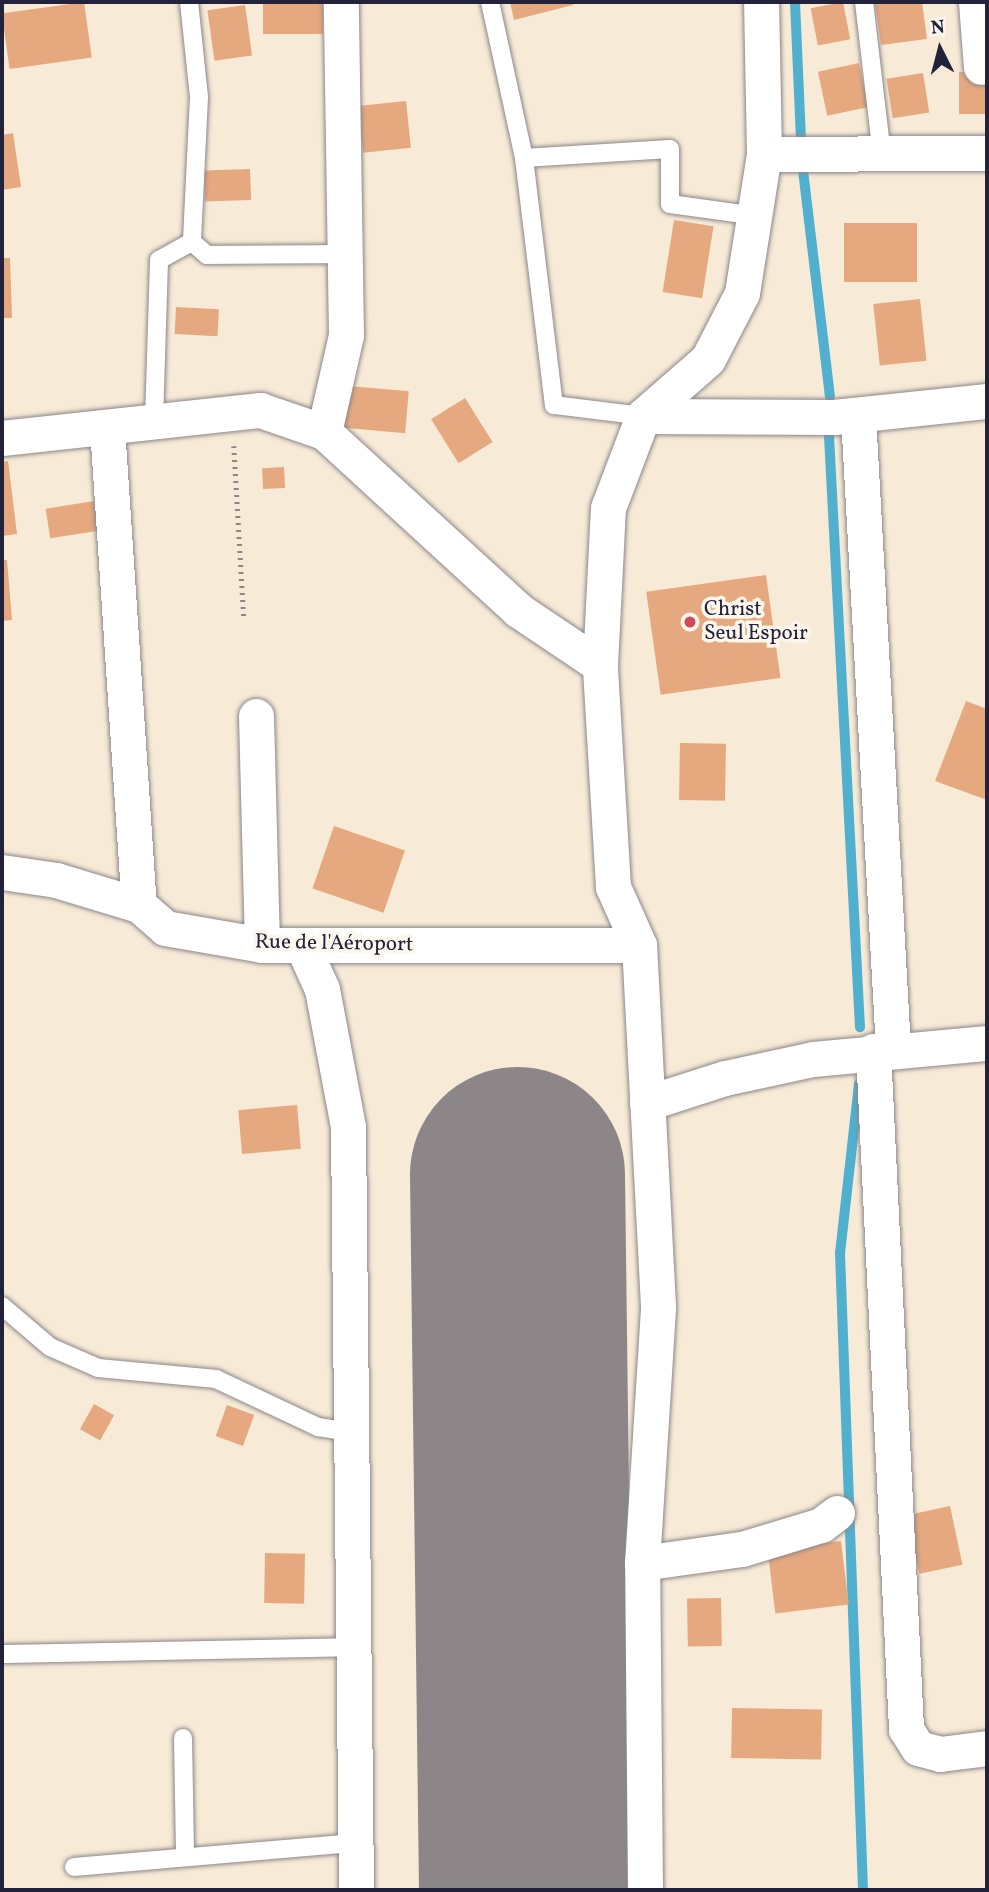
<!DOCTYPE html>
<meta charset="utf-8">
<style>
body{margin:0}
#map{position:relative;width:989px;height:1892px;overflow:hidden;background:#f7ebd7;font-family:Vollkorn,serif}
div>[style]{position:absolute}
.stream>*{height:10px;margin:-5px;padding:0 5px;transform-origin:5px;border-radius:5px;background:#50b0ce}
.runway>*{height:215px;margin:-107.5px;padding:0 107.5px;transform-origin:107.5px;border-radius:107.5px;background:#8c8689}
.building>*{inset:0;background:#e6a97f;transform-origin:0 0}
.path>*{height:4.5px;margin-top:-2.25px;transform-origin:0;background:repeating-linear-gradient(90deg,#8c8689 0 2px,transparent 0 7px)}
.roads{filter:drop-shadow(0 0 2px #8c8689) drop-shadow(0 0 2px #8c8689)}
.lane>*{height:18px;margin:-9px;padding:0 9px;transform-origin:9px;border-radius:9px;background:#fff}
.street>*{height:35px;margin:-17.5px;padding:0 17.5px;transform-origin:17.5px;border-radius:17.5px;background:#fff}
.dots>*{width:19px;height:19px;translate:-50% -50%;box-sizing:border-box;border:4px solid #fbf7ec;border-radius:50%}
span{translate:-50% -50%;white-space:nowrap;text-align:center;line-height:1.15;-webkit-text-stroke:7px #fbf7ec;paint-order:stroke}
.poi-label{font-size:21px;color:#22223b}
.left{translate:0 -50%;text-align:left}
.street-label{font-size:21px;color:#22223b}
.frame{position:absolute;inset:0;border:4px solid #22223b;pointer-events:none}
.north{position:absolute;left:905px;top:14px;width:70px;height:70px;-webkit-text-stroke:5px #fbf7ec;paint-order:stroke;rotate:354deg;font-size:19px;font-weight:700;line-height:28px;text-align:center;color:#22223b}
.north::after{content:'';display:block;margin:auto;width:24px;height:32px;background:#22223b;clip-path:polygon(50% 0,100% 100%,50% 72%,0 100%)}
</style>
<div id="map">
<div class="stream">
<div style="left:795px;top:2px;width:160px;rotate:87.5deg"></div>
<div style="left:802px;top:162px;width:236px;rotate:83.2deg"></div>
<div style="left:829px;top:436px;width:592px;rotate:87deg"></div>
<div style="left:859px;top:1084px;width:170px;rotate:96.4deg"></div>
<div style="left:840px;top:1253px;width:637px;rotate:87.93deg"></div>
</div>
<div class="runway">
<div style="left:517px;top:1174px;width:716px;rotate:89.28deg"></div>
</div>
<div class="building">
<div style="left:84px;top:2px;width:56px;height:83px;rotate:82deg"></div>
<div style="left:263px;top:2px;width:60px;height:32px"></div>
<div style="clip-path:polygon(510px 2px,573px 2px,573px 5px,514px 20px)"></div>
<div style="left:843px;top:2px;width:38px;height:33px;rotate:79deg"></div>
<div style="clip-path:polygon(875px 2px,922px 2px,927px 39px,881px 45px)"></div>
<div style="left:245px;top:5px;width:51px;height:38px;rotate:82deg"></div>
<div style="left:859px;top:63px;width:45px;height:42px;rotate:78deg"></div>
<div style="left:959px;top:72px;width:28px;height:42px"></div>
<div style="left:923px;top:73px;width:40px;height:37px;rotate:81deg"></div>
<div style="left:406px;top:101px;width:47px;height:48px;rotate:84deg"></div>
<div style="clip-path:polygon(13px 133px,21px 187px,2px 190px,2px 135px)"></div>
<div style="left:250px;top:169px;width:31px;height:46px;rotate:88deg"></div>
<div style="left:674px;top:220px;width:40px;height:73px;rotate:9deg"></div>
<div style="left:844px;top:223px;width:73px;height:59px"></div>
<div style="clip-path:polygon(2px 258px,10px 258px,12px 318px,2px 318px)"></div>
<div style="left:920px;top:299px;width:62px;height:47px;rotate:84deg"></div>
<div style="left:176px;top:307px;width:43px;height:27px;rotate:3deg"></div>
<div style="left:348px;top:386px;width:61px;height:42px;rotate:5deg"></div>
<div style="left:465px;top:398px;width:52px;height:40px;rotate:58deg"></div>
<div style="clip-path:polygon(8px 461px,17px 534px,2px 536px,2px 462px)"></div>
<div style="left:284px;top:467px;width:21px;height:22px;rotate:87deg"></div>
<div style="left:94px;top:501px;width:30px;height:49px;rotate:81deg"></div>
<div style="clip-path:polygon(2px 560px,7px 560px,12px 620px,2px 621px)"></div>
<div style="left:766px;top:575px;width:104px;height:121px;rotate:82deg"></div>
<div style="clip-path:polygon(966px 701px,987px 709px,987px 800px,935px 781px)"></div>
<div style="left:680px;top:743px;width:46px;height:57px;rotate:1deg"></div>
<div style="left:334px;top:826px;width:75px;height:66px;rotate:19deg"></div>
<div style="left:297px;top:1105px;width:44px;height:59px;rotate:85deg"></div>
<div style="left:94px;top:1404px;width:23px;height:29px;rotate:29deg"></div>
<div style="left:227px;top:1405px;width:29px;height:33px;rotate:20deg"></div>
<div style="left:950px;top:1506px;width:60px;height:44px;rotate:78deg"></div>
<div style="left:841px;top:1541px;width:64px;height:74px;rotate:83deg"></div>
<div style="left:265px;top:1553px;width:40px;height:50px;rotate:1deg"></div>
<div style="left:721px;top:1598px;width:48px;height:34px;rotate:89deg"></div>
<div style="left:732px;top:1708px;width:90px;height:50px;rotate:1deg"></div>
</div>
<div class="path">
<div style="left:234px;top:446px;width:173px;rotate:86.7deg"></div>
</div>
<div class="roads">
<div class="lane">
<div style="left:189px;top:2px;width:96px;rotate:84deg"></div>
<div style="left:199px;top:97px;width:145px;rotate:92.8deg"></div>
<div style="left:192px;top:242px;width:20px;rotate:41deg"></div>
<div style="left:207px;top:255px;width:137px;rotate:-0.4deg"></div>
<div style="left:490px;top:2px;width:160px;rotate:77.7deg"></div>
<div style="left:524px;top:158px;width:249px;rotate:83.1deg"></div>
<div style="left:554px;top:405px;width:90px;rotate:7deg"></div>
<div style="left:864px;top:2px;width:155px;rotate:83.3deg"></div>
<div style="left:524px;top:158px;width:146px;rotate:-3.5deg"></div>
<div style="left:670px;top:149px;width:55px;rotate:90deg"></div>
<div style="left:670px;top:204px;width:87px;rotate:7.9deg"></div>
<div style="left:154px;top:421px;width:161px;rotate:-88.2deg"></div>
<div style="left:159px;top:260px;width:38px;rotate:-29deg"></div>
<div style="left:2px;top:1306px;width:63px;rotate:40.5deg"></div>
<div style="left:50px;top:1347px;width:52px;rotate:23.6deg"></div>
<div style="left:98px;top:1368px;width:119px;rotate:5.3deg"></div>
<div style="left:216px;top:1379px;width:113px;rotate:25.2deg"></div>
<div style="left:318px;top:1427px;width:31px;rotate:9deg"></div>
<div style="left:2px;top:1654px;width:350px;rotate:-1.1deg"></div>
<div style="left:183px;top:1738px;width:118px;rotate:89deg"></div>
<div style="left:74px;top:1867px;width:282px;rotate:-4.9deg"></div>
</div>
<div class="street">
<div style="left:976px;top:2px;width:65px;rotate:85.6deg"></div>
<div style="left:764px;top:154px;width:223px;rotate:-0.3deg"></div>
<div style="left:858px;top:415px;width:635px;rotate:86.84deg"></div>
<div style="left:643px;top:416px;width:191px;rotate:0.3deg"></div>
<div style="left:834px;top:417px;width:154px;rotate:-6deg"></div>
<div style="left:107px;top:427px;width:479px;rotate:86.2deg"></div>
<div style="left:324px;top:432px;width:99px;rotate:-77.2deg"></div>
<div style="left:346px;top:335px;width:333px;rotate:-90.9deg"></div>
<div style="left:2px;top:438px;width:260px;rotate:-6.2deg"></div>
<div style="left:260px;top:410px;width:68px;rotate:19deg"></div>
<div style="left:324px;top:432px;width:263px;rotate:42.5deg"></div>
<div style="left:518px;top:610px;width:99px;rotate:33.9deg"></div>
<div style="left:256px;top:716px;width:229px;rotate:88.5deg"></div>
<div style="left:2px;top:872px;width:55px;rotate:8.4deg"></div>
<div style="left:56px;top:880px;width:87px;rotate:16.8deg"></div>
<div style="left:139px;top:905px;width:35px;rotate:41deg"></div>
<div style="left:165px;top:928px;width:98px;rotate:9.9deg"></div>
<div style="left:262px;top:945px;width:377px"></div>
<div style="left:302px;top:945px;width:48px;rotate:65.6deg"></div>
<div style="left:322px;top:989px;width:140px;rotate:79.3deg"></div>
<div style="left:348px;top:1127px;width:763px;rotate:89.4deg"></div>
<div style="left:873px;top:1051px;width:679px;rotate:87.21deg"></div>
<div style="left:906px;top:1729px;width:22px;rotate:58deg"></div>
<div style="left:918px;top:1748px;width:23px;rotate:15deg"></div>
<div style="left:940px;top:1754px;width:47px;rotate:-7.3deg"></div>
<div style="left:647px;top:1103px;width:82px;rotate:-17.8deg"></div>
<div style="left:725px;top:1078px;width:90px;rotate:-12.2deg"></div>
<div style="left:813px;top:1059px;width:175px;rotate:-5.3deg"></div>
<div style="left:642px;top:1563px;width:101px;rotate:-8deg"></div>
<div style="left:742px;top:1549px;width:83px;rotate:-16.9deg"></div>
<div style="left:821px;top:1525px;width:20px;rotate:-37deg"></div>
<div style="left:645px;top:1890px;width:327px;rotate:-90.5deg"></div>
<div style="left:642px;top:1563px;width:257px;rotate:-86.4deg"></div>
<div style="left:658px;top:1306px;width:361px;rotate:-93deg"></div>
<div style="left:639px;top:945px;width:64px;rotate:-114.1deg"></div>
<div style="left:613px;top:887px;width:222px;rotate:-93.4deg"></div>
<div style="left:600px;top:665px;width:157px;rotate:-87.1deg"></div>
<div style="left:608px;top:508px;width:98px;rotate:-69.2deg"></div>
<div style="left:643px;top:416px;width:86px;rotate:-41.2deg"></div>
<div style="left:708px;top:359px;width:74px;rotate:-62.7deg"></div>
<div style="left:742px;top:293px;width:141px;rotate:-81deg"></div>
<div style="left:764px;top:154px;width:152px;rotate:-91.1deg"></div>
</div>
</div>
<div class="dots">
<div style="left:690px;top:622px;background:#d1495b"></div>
</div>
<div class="poi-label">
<span class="left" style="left:704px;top:622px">Christ<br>Seul Espoir</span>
</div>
<div class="street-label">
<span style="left:334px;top:944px;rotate:1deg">Rue de l'Aéroport</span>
</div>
<div class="frame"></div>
<div class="north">N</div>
</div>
